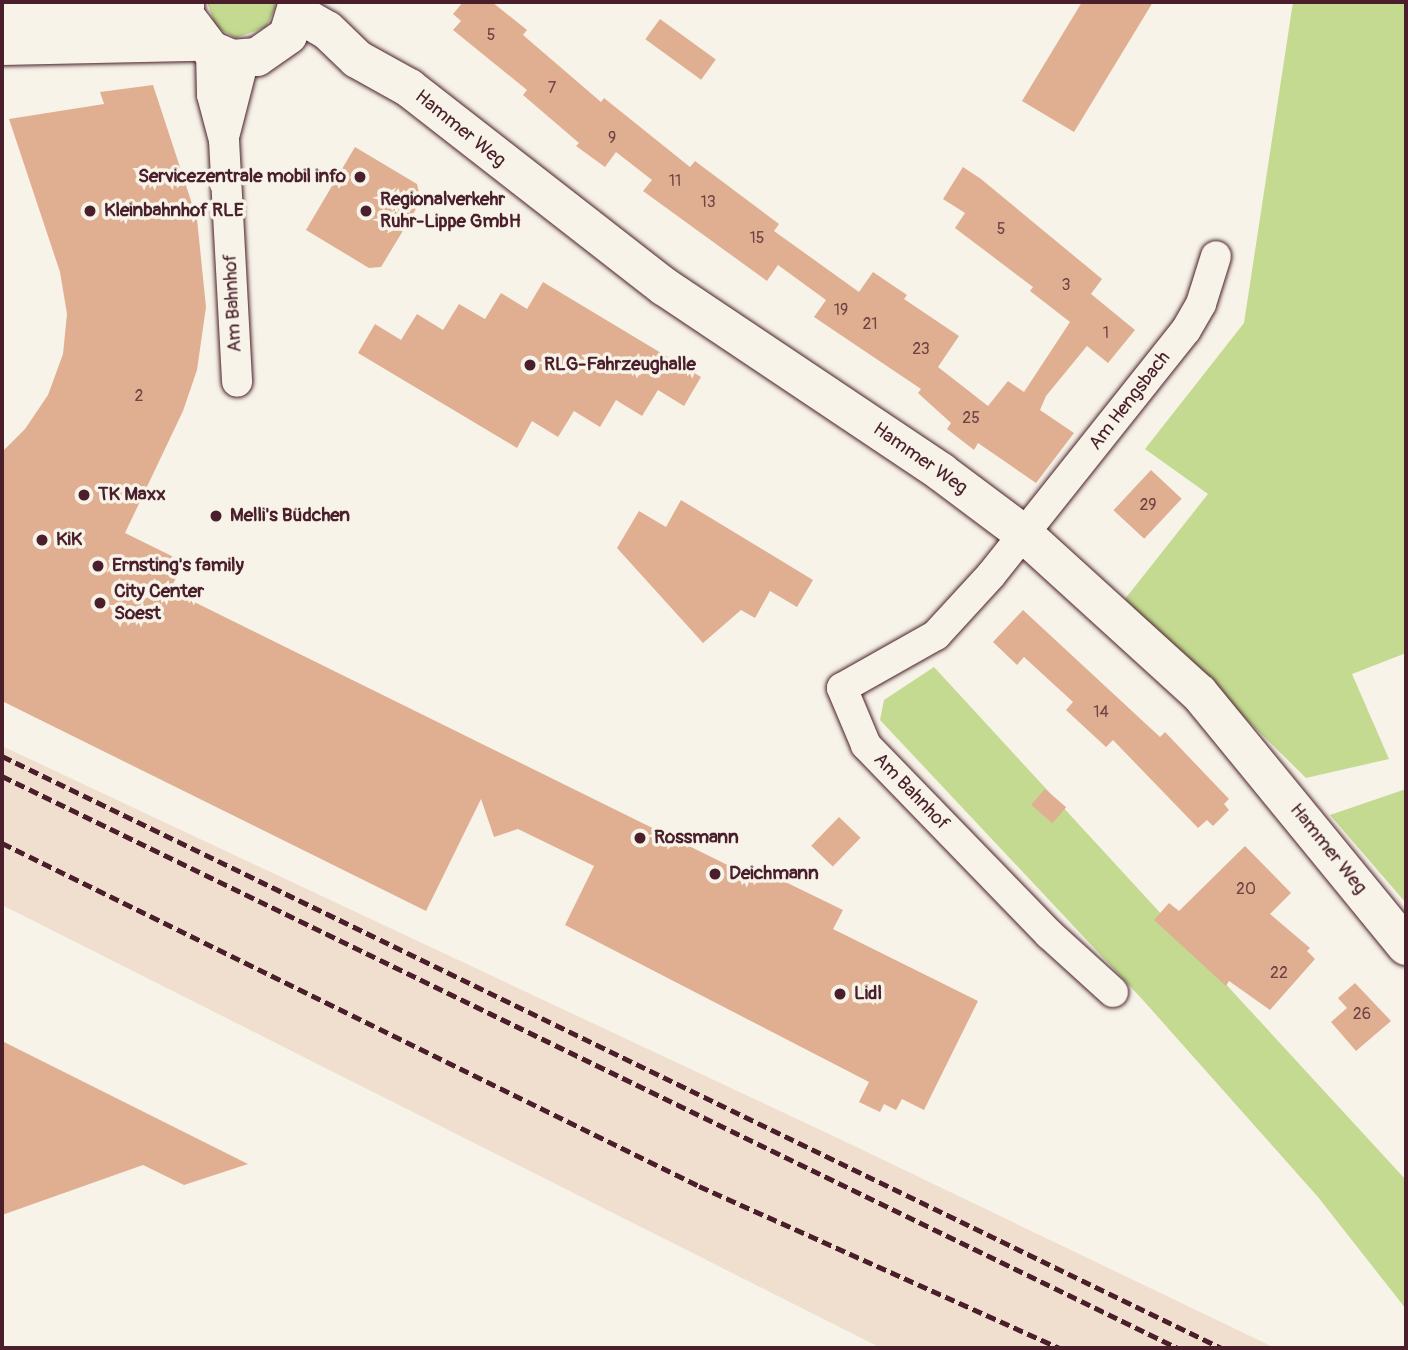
<!DOCTYPE html>
<meta charset="utf-8">
<style>
body{margin:0}
#map{position:relative;width:1408px;height:1350px;overflow:hidden;background:#f7f3e8;font-family:Pangolin,sans-serif}
div>[style]{position:absolute}
.built>*{inset:0;background:#f0dfce}
.green>*{inset:0;background:#c3da90}
.building>*{inset:0;background:#e0af92;transform-origin:0 0}
.roads{filter:drop-shadow(0 0 2px #4a1f2b) drop-shadow(0 0 2px #4a1f2b)}
.street>*{height:30px;margin:-15px;padding:0 15px;transform-origin:15px;border-radius:15px;background:#f7f3e8}
.secondary>*{height:38px;margin:-19px;padding:0 19px;transform-origin:19px;border-radius:19px;background:#f7f3e8}
.rail>*{height:5px;margin-top:-2.5px;transform-origin:0;background:repeating-linear-gradient(90deg,#4a1f2b 0 10px,transparent 0 15px)}
.dots>*{width:19px;height:19px;translate:-50% -50%;box-sizing:border-box;border:4px solid #f7f3e8;border-radius:50%}
span{translate:-50% -50%;white-space:nowrap;text-align:center;line-height:1.15;-webkit-text-stroke:7px #f7f3e8;paint-order:stroke}
.number-label{font-size:16px;color:#704345}
.number-label span{-webkit-text-stroke-width:0}
.street-label{font-size:19px;color:#4a1f2b}
.poi-label{font-size:19px;color:#4a1f2b;font-weight:700}
.right{translate:-100% -50%;text-align:right}
.left{translate:0 -50%;text-align:left}
.frame{position:absolute;inset:0;border:4px solid #4a1f2b;pointer-events:none}
</style>
<div id="map">
<div class="built">
<div style="clip-path:polygon(2px 746px,846px 1142px,1275px 1348px,881px 1348px,2px 905px)"></div>
</div>
<div class="green">
<div style="clip-path:polygon(207px 2px,275px 2px,275px 8px,266px 27px,236px 38px,216px 27px)"></div>
<div style="clip-path:polygon(1293px 2px,1406px 2px,1406px 653px,1352px 674px,1389px 759px,1306px 778px,1125px 599px,1208px 494px,1145px 449px,1244px 323px)"></div>
<div style="clip-path:polygon(934px 667px,1406px 1180px,1406px 1309px,1318px 1197px,1142px 999px,880px 720px,884px 700px)"></div>
<div style="clip-path:polygon(1406px 789px,1406px 903px,1330px 815px)"></div>
</div>
<div class="building">
<div style="clip-path:polygon(463px 2px,492px 2px,527px 30px,523px 35px,601px 102px,604px 98px,690px 167px,695px 161px,779px 224px,774px 231px,859px 292px,873px 272px,907px 295px,904px 299px,959px 336px,938px 367px,988px 406px,1008px 381px,1024px 392px,1070px 322px,1030px 291px,1033px 287px,955px 228px,965px 213px,943px 199px,963px 167px,981px 179px,1102px 279px,1091px 294px,1135px 330px,1108px 363px,1087px 346px,1046px 396px,1040px 410px,1074px 433px,1036px 483px,978px 443px,974px 450px,947px 429px,951px 423px,918px 393px,921px 389px,814px 317px,826px 300px,778px 265px,767px 281px,643px 191px,652px 180px,616px 152px,605px 167px,576px 146px,579px 143px,523px 95px,527px 90px,453px 30px,461px 21px,453px 14px)"></div>
<div style="clip-path:polygon(1082px 2px,1153px 2px,1074px 132px,1022px 101px)"></div>
<div style="left:660px;top:19px;width:69px;height:25px;rotate:36deg"></div>
<div style="clip-path:polygon(153px 85px,197px 219px,206px 307px,197px 370px,183px 411px,125px 533px,184px 562px,170px 590px,764px 883px,769px 874px,843px 910px,833px 929px,978px 1001px,924px 1110px,902px 1099px,896px 1110px,884px 1104px,880px 1112px,859px 1102px,869px 1082px,565px 925px,594px 866px,518px 829px,494px 837px,481px 799px,426px 911px,2px 701px,2px 452px,25px 429px,48px 395px,63px 354px,67px 314px,60px 272px,9px 119px,104px 104px,100px 92px)"></div>
<div style="clip-path:polygon(355px 147px,417px 184px,421px 201px,381px 267px,369px 268px,306px 230px)"></div>
<div style="clip-path:polygon(543px 282px,701px 377px,684px 406px,658px 390px,642px 416px,616px 400px,600px 427px,574px 411px,558px 437px,532px 421px,517px 448px,358px 353px,375px 324px,401px 340px,417px 314px,443px 330px,459px 304px,485px 319px,501px 293px,527px 309px)"></div>
<div style="left:1151px;top:470px;width:42px;height:55px;rotate:43deg"></div>
<div style="clip-path:polygon(681px 500px,813px 580px,797px 607px,770px 591px,755px 618px,741px 610px,703px 643px,617px 548px,639px 511px,666px 527px)"></div>
<div style="clip-path:polygon(1023px 610px,1160px 737px,1165px 732px,1229px 799px,1224px 804px,1229px 810px,1213px 826px,1207px 820px,1198px 828px,1113px 740px,1106px 747px,1066px 710px,1073px 702px,1024px 657px,1017px 665px,993px 642px)"></div>
<div style="left:1045px;top:789px;width:28px;height:21px;rotate:41deg"></div>
<div style="left:839px;top:817px;width:30px;height:40px;rotate:44deg"></div>
<div style="clip-path:polygon(1245px 846px,1291px 893px,1270px 914px,1310px 948px,1307px 951px,1315px 959px,1270px 1010px,1229px 981px,1226px 986px,1154px 920px,1169px 903px,1179px 911px)"></div>
<div style="clip-path:polygon(1355px 983px,1391px 1021px,1356px 1051px,1331px 1022px,1347px 1008px,1338px 998px)"></div>
<div style="clip-path:polygon(2px 1041px,248px 1164px,184px 1185px,143px 1165px,2px 1215px)"></div>
</div>
<div class="roads">
<div class="street">
<div style="left:211px;top:50px;width:45px;rotate:88.7deg"></div>
<div style="left:212px;top:95px;width:47px;rotate:75.1deg"></div>
<div style="left:224px;top:140px;width:242px;rotate:86.9deg"></div>
<div style="left:225px;top:133px;width:76px;rotate:-75.6deg"></div>
<div style="left:1113px;top:992px;width:86px;rotate:-137.8deg"></div>
<div style="left:1049px;top:934px;width:263px;rotate:-134.1deg"></div>
<div style="left:866px;top:745px;width:62px;rotate:-112.8deg"></div>
<div style="left:842px;top:688px;width:108px;rotate:-29.4deg"></div>
<div style="left:936px;top:635px;width:81px;rotate:-47.5deg"></div>
<div style="left:991px;top:575px;width:313px;rotate:-51.5deg"></div>
<div style="left:1186px;top:330px;width:30px;rotate:-60deg"></div>
<div style="left:1201px;top:304px;width:50px;rotate:-72.6deg"></div>
</div>
<div class="secondary">
<div style="left:297px;top:13px;width:34px;rotate:30deg"></div>
<div style="left:327px;top:30px;width:42px;rotate:44deg"></div>
<div style="left:357px;top:59px;width:60px;rotate:29.1deg"></div>
<div style="left:409px;top:88px;width:324px;rotate:37.9deg"></div>
<div style="left:665px;top:287px;width:332px;rotate:33.8deg"></div>
<div style="left:941px;top:472px;width:104px;rotate:36.8deg"></div>
<div style="left:1024px;top:534px;width:236px;rotate:42.3deg"></div>
<div style="left:1199px;top:693px;width:327px;rotate:50.7deg"></div>
<div style="left:2px;top:17px;width:151px"></div>
<div style="left:153px;top:17px;width:34px;rotate:-19deg"></div>
<div style="left:189px;top:21px;width:36px;rotate:53deg"></div>
<div style="left:211px;top:50px;width:23px;rotate:23deg"></div>
<div style="left:232px;top:59px;width:25px;rotate:-5deg"></div>
<div style="left:257px;top:57px;width:38px;rotate:-35deg"></div>
<div style="left:288px;top:35px;width:34px;rotate:-73deg"></div>
<div style="left:2px;top:46px;width:199px;rotate:-1.2deg"></div>
</div>
</div>
<div class="rail">
<div style="left:2px;top:756px;width:1355px;rotate:25.9deg"></div>
<div style="left:2px;top:776px;width:1308px;rotate:25.94deg"></div>
<div style="left:2px;top:843px;width:777px;rotate:26.2deg"></div>
<div style="left:699px;top:1186px;width:396px;rotate:24.2deg"></div>
</div>
<div class="dots">
<div style="left:360px;top:177px;background:#4a1f2b"></div>
<div style="left:90px;top:211px;background:#4a1f2b"></div>
<div style="left:366px;top:211px;background:#4a1f2b"></div>
<div style="left:530px;top:365px;background:#4a1f2b"></div>
<div style="left:84px;top:495px;background:#4a1f2b"></div>
<div style="left:216px;top:516px;background:#4a1f2b"></div>
<div style="left:42px;top:540px;background:#4a1f2b"></div>
<div style="left:98px;top:566px;background:#4a1f2b"></div>
<div style="left:100px;top:603px;background:#4a1f2b"></div>
<div style="left:640px;top:838px;background:#4a1f2b"></div>
<div style="left:715px;top:874px;background:#4a1f2b"></div>
<div style="left:840px;top:994px;background:#4a1f2b"></div>
</div>
<div class="number-label">
<span style="left:491px;top:35px">5</span>
<span style="left:552px;top:88px">7</span>
<span style="left:612px;top:138px">9</span>
<span style="left:675px;top:181px">11</span>
<span style="left:708px;top:202px">13</span>
<span style="left:1001px;top:229px">5</span>
<span style="left:757px;top:238px">15</span>
<span style="left:1066px;top:285px">3</span>
<span style="left:841px;top:310px">19</span>
<span style="left:870px;top:324px">21</span>
<span style="left:1106px;top:333px">1</span>
<span style="left:921px;top:349px">23</span>
<span style="left:139px;top:396px">2</span>
<span style="left:971px;top:418px">25</span>
<span style="left:1148px;top:505px">29</span>
<span style="left:1101px;top:712px">14</span>
<span style="left:1246px;top:889px">20</span>
<span style="left:1279px;top:973px">22</span>
<span style="left:1362px;top:1014px">26</span>
</div>
<div class="street-label">
<span style="left:460px;top:129px;rotate:39deg">Hammer Weg</span>
<span style="left:233px;top:303px;rotate:-93deg">Am Bahnhof</span>
<span style="left:1130px;top:401px;rotate:-52deg">Am Hengsbach</span>
<span style="left:920px;top:459px;rotate:35deg">Hammer Weg</span>
<span style="left:911px;top:792px;rotate:46deg">Am Bahnhof</span>
<span style="left:1328px;top:849px;rotate:51deg">Hammer Weg</span>
</div>
<div class="poi-label">
<span class="right" style="left:346px;top:177px">Servicezentrale mobil info</span>
<span class="left" style="left:380px;top:211px">Regionalverkehr<br>Ruhr-Lippe GmbH</span>
<span class="left" style="left:104px;top:211px">Kleinbahnhof RLE</span>
<span class="left" style="left:544px;top:365px">RLG-Fahrzeughalle</span>
<span class="left" style="left:98px;top:495px">TK Maxx</span>
<span class="left" style="left:230px;top:516px">Melli's Büdchen</span>
<span class="left" style="left:56px;top:540px">KiK</span>
<span class="left" style="left:112px;top:566px">Ernsting's family</span>
<span class="left" style="left:114px;top:603px">City Center<br>Soest</span>
<span class="left" style="left:654px;top:838px">Rossmann</span>
<span class="left" style="left:729px;top:874px">Deichmann</span>
<span class="left" style="left:854px;top:994px">Lidl</span>
</div>
<div class="frame"></div>
</div>
